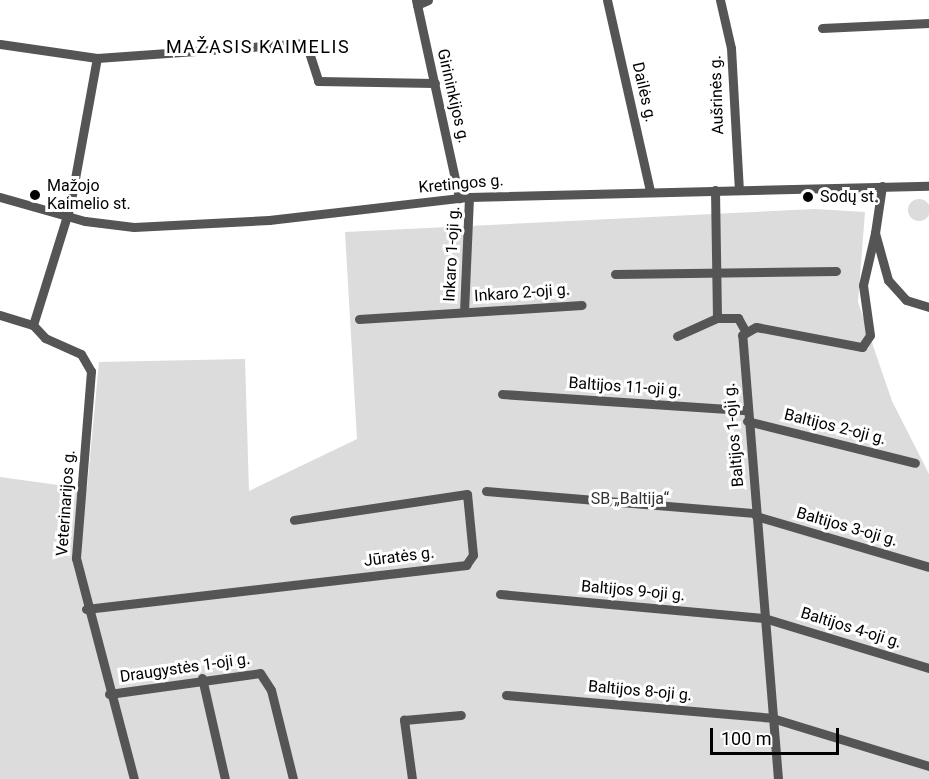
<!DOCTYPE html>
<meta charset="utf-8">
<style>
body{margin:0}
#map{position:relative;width:929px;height:779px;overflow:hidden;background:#fff;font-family:Roboto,sans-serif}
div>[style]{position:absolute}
.green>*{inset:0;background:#dcdcdc}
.round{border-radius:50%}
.minor>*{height:9px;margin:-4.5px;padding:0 4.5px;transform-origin:4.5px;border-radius:4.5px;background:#555}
.dots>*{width:16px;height:16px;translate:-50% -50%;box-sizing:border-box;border:3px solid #fff;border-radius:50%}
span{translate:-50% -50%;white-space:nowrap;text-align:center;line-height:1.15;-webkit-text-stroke:6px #fff;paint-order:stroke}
.street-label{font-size:16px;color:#000}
.poi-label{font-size:16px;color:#000}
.left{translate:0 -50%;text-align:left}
.park-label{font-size:16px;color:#333}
.neighbourhood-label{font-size:18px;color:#000;letter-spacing:1.5px}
.scale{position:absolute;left:710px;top:728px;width:129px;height:27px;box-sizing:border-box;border:3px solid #000;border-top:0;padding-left:8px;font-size:18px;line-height:21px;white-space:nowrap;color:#000;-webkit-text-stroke:4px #fff;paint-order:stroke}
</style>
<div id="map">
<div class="green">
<div class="round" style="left:908px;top:199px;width:22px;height:22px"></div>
<div style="clip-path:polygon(815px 209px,865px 212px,858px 302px,892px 401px,929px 474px,929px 779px,0 779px,0 477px,87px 489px,99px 362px,245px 359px,249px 491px,357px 439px,345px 232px)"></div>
</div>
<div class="minor">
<div style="left:416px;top:0;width:203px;rotate:77.7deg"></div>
<div style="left:607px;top:0;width:196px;rotate:77.3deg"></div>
<div style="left:720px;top:0;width:49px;rotate:77.1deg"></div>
<div style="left:731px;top:48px;width:141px;rotate:86.8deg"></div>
<div style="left:417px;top:5px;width:12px;rotate:-24deg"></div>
<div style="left:822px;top:28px;width:107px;rotate:-2.7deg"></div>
<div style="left:0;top:44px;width:98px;rotate:8.2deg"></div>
<div style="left:97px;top:58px;width:210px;rotate:-4.1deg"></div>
<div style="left:306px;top:43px;width:40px;rotate:72deg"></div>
<div style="left:318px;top:81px;width:117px;rotate:1deg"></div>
<div style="left:882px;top:186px;width:48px;rotate:98.5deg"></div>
<div style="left:875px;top:233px;width:49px;rotate:74.5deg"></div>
<div style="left:888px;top:280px;width:27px;rotate:48deg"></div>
<div style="left:906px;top:300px;width:24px;rotate:17deg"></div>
<div style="left:715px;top:190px;width:128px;rotate:89.1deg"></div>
<div style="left:717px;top:318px;width:21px"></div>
<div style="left:738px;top:318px;width:13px;rotate:61deg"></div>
<div style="left:0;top:197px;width:88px;rotate:15.8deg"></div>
<div style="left:85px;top:221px;width:49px;rotate:7deg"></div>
<div style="left:134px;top:227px;width:135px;rotate:-3deg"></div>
<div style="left:269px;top:220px;width:201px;rotate:-6.6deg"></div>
<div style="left:469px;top:197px;width:460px;rotate:-1.4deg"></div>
<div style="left:615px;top:274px;width:221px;rotate:-0.8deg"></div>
<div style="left:464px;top:312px;width:115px;rotate:-87.5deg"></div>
<div style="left:0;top:315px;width:34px;rotate:17deg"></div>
<div style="left:33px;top:325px;width:18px;rotate:47deg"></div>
<div style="left:45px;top:338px;width:39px;rotate:24deg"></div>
<div style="left:81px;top:354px;width:20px;rotate:60deg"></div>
<div style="left:91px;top:371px;width:188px;rotate:94.6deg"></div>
<div style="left:76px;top:558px;width:228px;rotate:75.3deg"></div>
<div style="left:359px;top:319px;width:223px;rotate:-3.6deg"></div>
<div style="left:33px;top:325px;width:125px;rotate:-72.7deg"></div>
<div style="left:70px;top:206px;width:150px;rotate:-79.7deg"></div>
<div style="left:677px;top:336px;width:44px;rotate:-24.2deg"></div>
<div style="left:502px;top:394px;width:245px;rotate:3.8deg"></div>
<div style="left:747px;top:421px;width:173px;rotate:14deg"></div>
<div style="left:486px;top:491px;width:270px;rotate:4.7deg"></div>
<div style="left:756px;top:516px;width:180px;rotate:16.4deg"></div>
<div style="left:500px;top:594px;width:265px;rotate:5.2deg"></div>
<div style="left:764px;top:618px;width:172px;rotate:16.9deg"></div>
<div style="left:86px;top:609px;width:383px;rotate:-6.6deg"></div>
<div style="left:466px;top:565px;width:12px;rotate:-55deg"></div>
<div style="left:473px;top:555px;width:61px;rotate:-95.6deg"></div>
<div style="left:467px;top:494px;width:175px;rotate:171.5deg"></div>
<div style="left:202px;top:678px;width:104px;rotate:77.2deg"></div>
<div style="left:109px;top:694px;width:152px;rotate:-7.9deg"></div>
<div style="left:260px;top:673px;width:20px;rotate:57deg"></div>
<div style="left:271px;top:690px;width:92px;rotate:76.1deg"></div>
<div style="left:506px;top:695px;width:267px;rotate:4.9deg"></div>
<div style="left:772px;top:718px;width:164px;rotate:17deg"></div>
<div style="left:412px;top:779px;width:60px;rotate:-97.7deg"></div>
<div style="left:404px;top:720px;width:57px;rotate:-5deg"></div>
<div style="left:778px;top:779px;width:445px;rotate:-94.6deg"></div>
<div style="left:742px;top:335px;width:16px;rotate:-30deg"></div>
<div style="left:756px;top:327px;width:108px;rotate:10.7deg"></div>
<div style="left:862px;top:347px;width:14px;rotate:-56deg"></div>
<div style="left:870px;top:335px;width:50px;rotate:-98deg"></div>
<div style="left:863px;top:285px;width:53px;rotate:-77deg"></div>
</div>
<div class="dots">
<div style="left:35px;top:195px;background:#000"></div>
<div style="left:808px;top:197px;background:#000"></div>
</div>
<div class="street-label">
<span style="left:644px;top:92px;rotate:77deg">Dailės g.</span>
<span style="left:717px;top:95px;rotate:-92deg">Aušrinės g.</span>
<span style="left:453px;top:96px;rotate:77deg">Girininkijos g.</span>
<span style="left:461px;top:184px;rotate:-5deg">Kretingos g.</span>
<span style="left:452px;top:254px;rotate:-87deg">Inkaro 1-oji g.</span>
<span style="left:522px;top:293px;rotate:-4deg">Inkaro 2-oji g.</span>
<span style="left:625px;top:387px;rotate:4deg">Baltijos 11-oji g.</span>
<span style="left:835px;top:427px;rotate:14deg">Baltijos 2-oji g.</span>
<span style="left:734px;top:435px;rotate:-95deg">Baltijos 1-oji g.</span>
<span style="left:66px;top:503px;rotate:-86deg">Veterinarijos g.</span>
<span style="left:847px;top:527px;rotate:16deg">Baltijos 3-oji g.</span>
<span style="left:399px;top:557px;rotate:-7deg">Jūratės g.</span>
<span style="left:633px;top:591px;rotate:5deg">Baltijos 9-oji g.</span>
<span style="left:851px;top:628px;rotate:17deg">Baltijos 4-oji g.</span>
<span style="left:185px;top:668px;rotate:-8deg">Draugystės 1-oji g.</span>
<span style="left:640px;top:691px;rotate:5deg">Baltijos 8-oji g.</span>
</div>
<div class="poi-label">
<span class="left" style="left:47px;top:195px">Mažojo<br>Kaimelio st.</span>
<span class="left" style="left:820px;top:197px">Sodų st.</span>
</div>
<div class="park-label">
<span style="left:630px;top:499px">SB „Baltija“</span>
</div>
<div class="neighbourhood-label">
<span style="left:258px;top:47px">MAŽASIS KAIMELIS</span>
</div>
<div class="scale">100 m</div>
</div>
